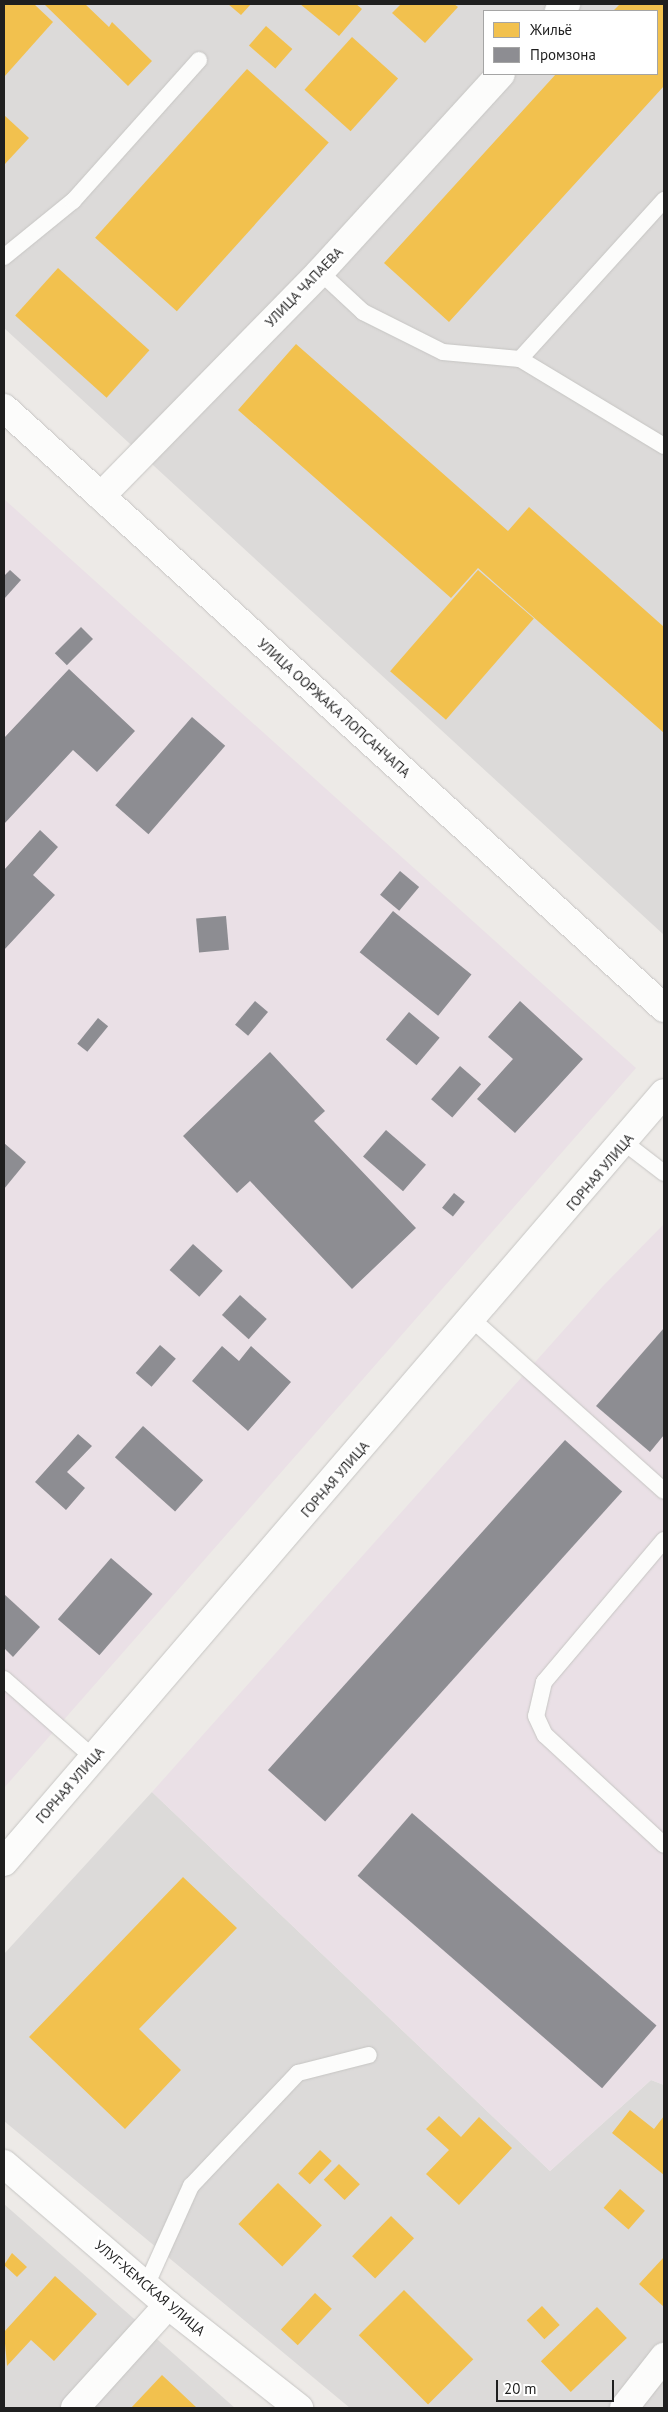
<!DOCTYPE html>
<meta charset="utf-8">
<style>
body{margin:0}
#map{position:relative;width:668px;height:2412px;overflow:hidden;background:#edeae7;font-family:"PT Sans",sans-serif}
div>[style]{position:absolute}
.residential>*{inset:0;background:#dcdad9}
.industrial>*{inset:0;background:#eae0e6}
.homes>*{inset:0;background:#f2c14e;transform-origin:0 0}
.industry>*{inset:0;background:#8d8d92;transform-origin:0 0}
.roads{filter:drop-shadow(0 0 1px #c6c5c3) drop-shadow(0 0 1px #c6c5c3)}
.service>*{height:16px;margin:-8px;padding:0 8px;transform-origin:8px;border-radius:8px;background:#fcfcfb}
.minor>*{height:28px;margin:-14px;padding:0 14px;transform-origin:14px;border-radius:14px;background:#fcfcfb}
.tertiary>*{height:28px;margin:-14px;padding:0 14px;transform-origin:14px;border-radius:14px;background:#fcfcfb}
span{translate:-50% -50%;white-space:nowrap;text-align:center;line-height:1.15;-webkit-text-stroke:5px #fff;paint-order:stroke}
.street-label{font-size:14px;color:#1f1f1f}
.frame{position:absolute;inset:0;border:5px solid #1f1f1f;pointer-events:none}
.legend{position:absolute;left:483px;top:10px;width:175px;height:65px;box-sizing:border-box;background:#fff;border:1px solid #a5a5a5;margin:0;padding:6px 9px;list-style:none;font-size:15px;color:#1f1f1f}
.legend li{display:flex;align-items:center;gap:10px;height:25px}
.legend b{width:25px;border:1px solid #a5a5a5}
.scale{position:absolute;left:496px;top:2380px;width:118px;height:22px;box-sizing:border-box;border:2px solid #1f1f1f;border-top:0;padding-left:6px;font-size:15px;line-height:18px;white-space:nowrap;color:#1f1f1f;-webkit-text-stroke:4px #fff;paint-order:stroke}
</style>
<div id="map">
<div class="residential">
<div style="clip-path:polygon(evenodd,4px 4px,664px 4px,664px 935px,4px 328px,4px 4px,484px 11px,657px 11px,657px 74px,484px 74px,484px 11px)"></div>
<div style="clip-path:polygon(152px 1792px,550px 2171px,651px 2080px,664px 2085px,664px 2408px,350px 2408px,4px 2121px,4px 1954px)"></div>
<div style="clip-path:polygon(4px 2204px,235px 2408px,4px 2408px)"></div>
</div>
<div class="industrial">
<div style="clip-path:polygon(4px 499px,636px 1068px,4px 1788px)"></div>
<div style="clip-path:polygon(664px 1224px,664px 2085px,651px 2080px,550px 2171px,152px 1792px,603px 1286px)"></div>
</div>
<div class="homes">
<div style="clip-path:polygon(4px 4px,34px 4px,53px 22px,4px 77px)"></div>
<div style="clip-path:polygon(44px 4px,85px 4px,109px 27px,112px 22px,152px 61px,128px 86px)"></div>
<div style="clip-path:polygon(228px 4px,251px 4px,241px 15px)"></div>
<div style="clip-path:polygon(300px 4px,356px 4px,362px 9px,339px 36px)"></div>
<div style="clip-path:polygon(401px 4px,454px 4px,458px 7px,425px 43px,392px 13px)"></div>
<div style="clip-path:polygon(620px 4px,664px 4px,664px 86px,449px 322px,384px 263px,556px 74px,657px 74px,657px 11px,613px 11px)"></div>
<div style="left:266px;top:26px;width:35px;height:26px;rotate:41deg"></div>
<div style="left:352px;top:37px;width:62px;height:71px;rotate:42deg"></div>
<div style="left:247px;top:69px;width:110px;height:227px;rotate:42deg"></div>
<div style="clip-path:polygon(4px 115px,29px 138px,4px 165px)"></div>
<div style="left:58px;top:268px;width:123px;height:64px;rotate:42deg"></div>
<div style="clip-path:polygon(296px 344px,508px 531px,529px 507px,664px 627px,664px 733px,478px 568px,451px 598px,238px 410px)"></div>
<div style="left:478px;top:570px;width:74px;height:134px;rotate:41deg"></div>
<div style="clip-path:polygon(183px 1877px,237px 1928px,139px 2029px,181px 2070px,125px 2129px,29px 2037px)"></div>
<div style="clip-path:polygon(630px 2110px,654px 2129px,664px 2116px,664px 2175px,612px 2133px)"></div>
<div style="clip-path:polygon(439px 2116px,461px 2137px,479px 2117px,512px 2148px,459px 2205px,426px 2174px,449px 2150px,426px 2129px)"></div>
<div style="left:320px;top:2150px;width:16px;height:32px;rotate:43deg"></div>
<div style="left:339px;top:2164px;width:29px;height:22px;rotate:44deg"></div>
<div style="left:278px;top:2183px;width:61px;height:57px;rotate:44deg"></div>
<div style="left:620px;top:2189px;width:33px;height:25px;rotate:41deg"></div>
<div style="left:391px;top:2216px;width:32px;height:56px;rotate:44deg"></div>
<div style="clip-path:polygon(12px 2253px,27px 2267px,17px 2277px,4px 2265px)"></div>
<div style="clip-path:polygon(664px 2257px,664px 2307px,639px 2284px)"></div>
<div style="clip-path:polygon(55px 2276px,97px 2314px,54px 2361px,31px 2340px,7px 2366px,4px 2332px)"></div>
<div style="left:404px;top:2290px;width:98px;height:64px;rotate:45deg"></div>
<div style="left:315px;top:2293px;width:23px;height:50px;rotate:43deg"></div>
<div style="left:542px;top:2306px;width:26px;height:21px;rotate:47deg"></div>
<div style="left:597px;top:2307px;width:43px;height:78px;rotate:46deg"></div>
<div style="clip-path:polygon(162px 2375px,197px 2408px,131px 2408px)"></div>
</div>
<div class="industry">
<div style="clip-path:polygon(10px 570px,21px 580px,4px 599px,4px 576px)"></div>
<div style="left:81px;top:627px;width:17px;height:37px;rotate:45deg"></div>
<div style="clip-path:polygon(69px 669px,135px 731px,97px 772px,73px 750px,4px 824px,4px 738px)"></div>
<div style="left:192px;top:717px;width:44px;height:117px;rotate:41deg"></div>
<div style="clip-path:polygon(40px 830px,58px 847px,33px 875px,55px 895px,4px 950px,4px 870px)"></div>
<div style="left:400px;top:871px;width:25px;height:31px;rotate:40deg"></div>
<div style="left:393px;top:911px;width:101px;height:53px;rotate:39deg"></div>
<div style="left:226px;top:916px;width:34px;height:30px;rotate:85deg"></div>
<div style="left:255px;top:1001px;width:17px;height:31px;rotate:40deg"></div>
<div style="clip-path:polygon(520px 1001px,583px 1059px,515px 1133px,477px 1099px,513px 1059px,488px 1037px)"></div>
<div style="left:409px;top:1012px;width:40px;height:36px;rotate:40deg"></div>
<div style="left:98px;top:1018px;width:13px;height:33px;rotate:39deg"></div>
<div style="clip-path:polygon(270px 1052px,325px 1111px,314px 1121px,416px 1228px,352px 1289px,250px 1181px,237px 1193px,183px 1136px)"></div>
<div style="left:460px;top:1066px;width:28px;height:44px;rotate:41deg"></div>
<div style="left:386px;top:1130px;width:53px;height:35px;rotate:41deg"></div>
<div style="clip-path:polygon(4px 1143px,26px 1162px,4px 1189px)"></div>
<div style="left:454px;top:1193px;width:14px;height:19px;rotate:39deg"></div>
<div style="left:193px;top:1244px;width:40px;height:35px;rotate:42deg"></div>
<div style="left:240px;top:1295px;width:36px;height:27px;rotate:42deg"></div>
<div style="clip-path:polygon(664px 1328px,664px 1435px,650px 1452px,596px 1406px)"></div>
<div style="left:160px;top:1345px;width:21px;height:37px;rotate:41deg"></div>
<div style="clip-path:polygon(222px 1346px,239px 1361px,251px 1346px,291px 1382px,248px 1431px,192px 1381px)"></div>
<div style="left:143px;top:1426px;width:81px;height:42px;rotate:42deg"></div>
<div style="clip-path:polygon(78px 1434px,92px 1446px,67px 1472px,85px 1488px,66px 1510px,35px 1482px)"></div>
<div style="left:565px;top:1440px;width:77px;height:444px;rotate:42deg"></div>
<div style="left:111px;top:1558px;width:55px;height:81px;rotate:41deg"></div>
<div style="clip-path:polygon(4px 1594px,40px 1627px,13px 1657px,4px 1648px)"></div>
<div style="left:412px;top:1813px;width:324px;height:83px;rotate:41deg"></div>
</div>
<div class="roads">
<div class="service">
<div style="left:4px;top:257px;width:89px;rotate:-39.1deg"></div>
<div style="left:73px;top:201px;width:189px;rotate:-48.2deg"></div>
<div style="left:320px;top:272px;width:59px;rotate:42.9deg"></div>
<div style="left:363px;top:312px;width:89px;rotate:26.6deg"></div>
<div style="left:443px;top:352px;width:77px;rotate:5.2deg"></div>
<div style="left:520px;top:359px;width:168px;rotate:31.1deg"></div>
<div style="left:520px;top:359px;width:215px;rotate:-47.8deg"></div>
<div style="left:625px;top:1143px;width:49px;rotate:37.6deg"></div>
<div style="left:473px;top:1320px;width:256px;rotate:41.8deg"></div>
<div style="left:664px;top:1540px;width:186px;rotate:130.2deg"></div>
<div style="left:544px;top:1682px;width:35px;rotate:103deg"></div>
<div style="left:536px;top:1716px;width:21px;rotate:65deg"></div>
<div style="left:545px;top:1735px;width:162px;rotate:42.7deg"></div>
<div style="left:4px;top:1679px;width:120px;rotate:41.3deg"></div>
<div style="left:146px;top:2286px;width:110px;rotate:-65.8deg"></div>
<div style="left:191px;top:2186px;width:156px;rotate:-46.6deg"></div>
<div style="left:298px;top:2073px;width:73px;rotate:-14.2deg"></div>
</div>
<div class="minor">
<div style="left:559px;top:11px;width:10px;rotate:-45deg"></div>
<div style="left:101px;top:496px;width:313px;rotate:-45.6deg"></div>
<div style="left:320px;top:272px;width:268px;rotate:-47.6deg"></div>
<div style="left:4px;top:2164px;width:216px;rotate:40.7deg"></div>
<div style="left:168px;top:2305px;width:167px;rotate:38.2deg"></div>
<div style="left:75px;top:2408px;width:139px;rotate:-47.9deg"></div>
<div style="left:624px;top:2408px;width:65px;rotate:-51.9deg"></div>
</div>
<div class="tertiary">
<div style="left:4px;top:408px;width:892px;rotate:42.27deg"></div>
<div style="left:4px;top:1862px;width:1013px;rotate:-49.36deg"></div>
</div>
</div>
<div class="street-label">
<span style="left:304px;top:287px;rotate:-46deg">УЛИЦА ЧАПАЕВА</span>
<span style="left:334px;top:708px;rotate:42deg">УЛИЦА ООРЖАКА ЛОПСАНЧАПА</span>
<span style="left:600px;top:1172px;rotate:-50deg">ГОРНАЯ УЛИЦА</span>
<span style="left:335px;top:1479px;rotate:-49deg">ГОРНАЯ УЛИЦА</span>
<span style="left:70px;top:1785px;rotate:-49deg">ГОРНАЯ УЛИЦА</span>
<span style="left:150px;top:2288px;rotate:40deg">УЛУГ-ХЕМСКАЯ УЛИЦА</span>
</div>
<div class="frame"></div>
<ul class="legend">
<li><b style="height:14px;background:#f2c14e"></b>Жильё</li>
<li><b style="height:14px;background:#8d8d92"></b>Промзона</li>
</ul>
<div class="scale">20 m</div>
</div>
